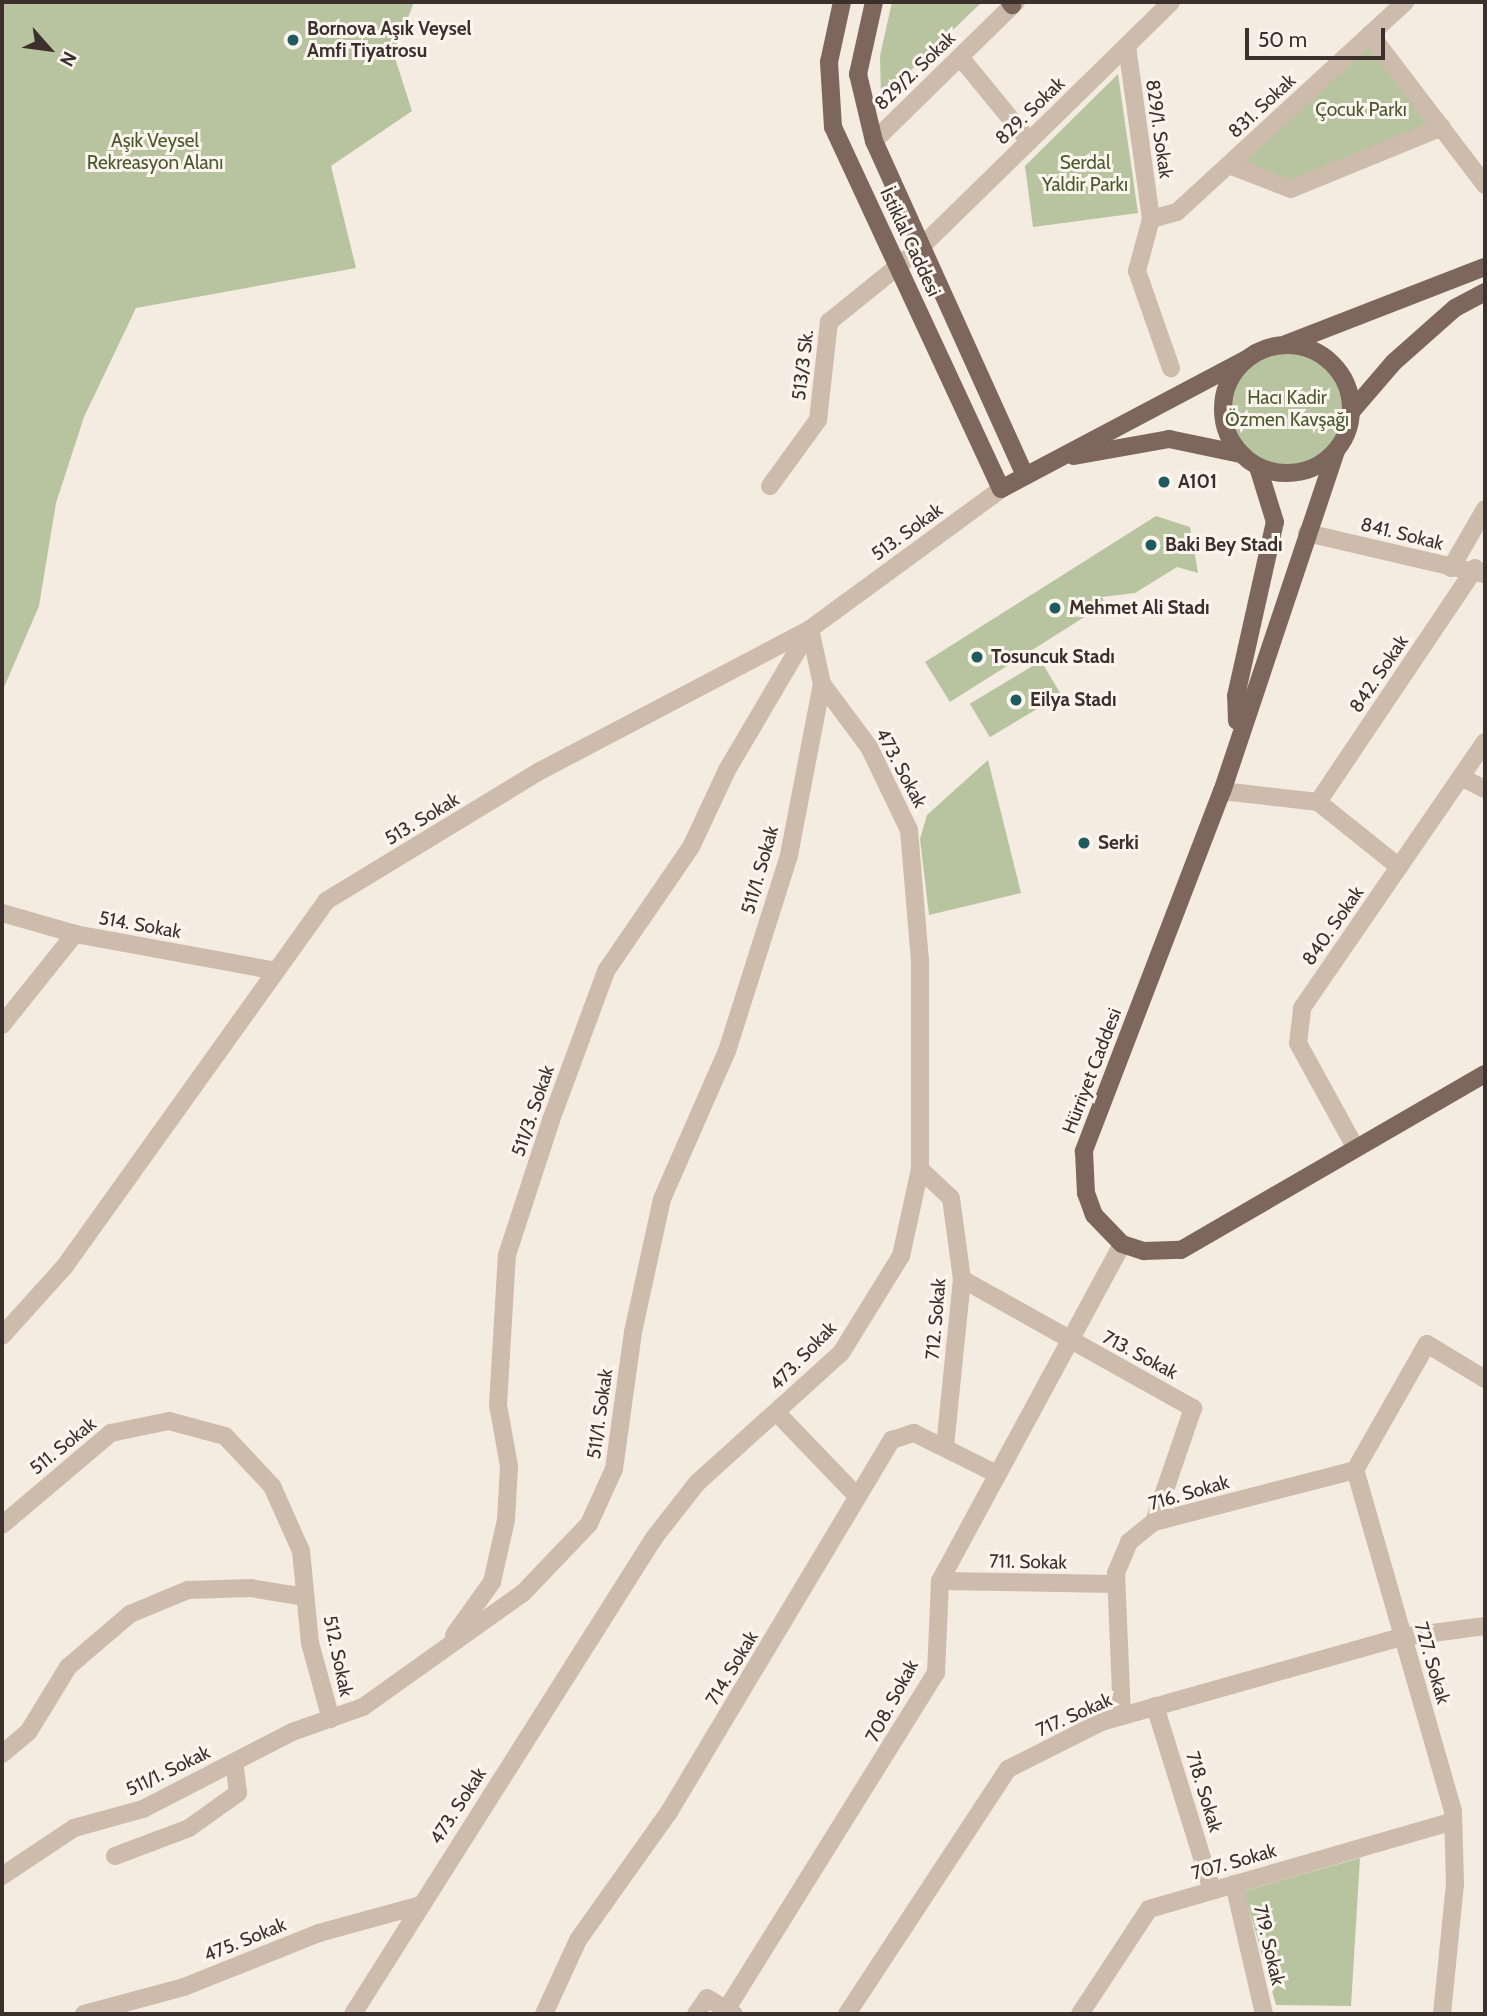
<!DOCTYPE html>
<meta charset="utf-8">
<style>
body{margin:0}
#map{position:relative;width:1487px;height:2016px;overflow:hidden;background:#f4ebe1;font-family:Cabin,sans-serif}
div>[style]{position:absolute}
.green>*{inset:0;background:#b8c4a0;transform-origin:0 0}
.round{border-radius:50%}
.minor>*{height:18px;margin:-9px;padding:0 9px;transform-origin:9px;border-radius:9px;background:#cdbbac}
.major>*{height:18px;margin:-9px;padding:0 9px;transform-origin:9px;border-radius:9px;background:#7d675c}
.major>.ring{margin:-9px;padding:0;box-sizing:content-box;background:none;border:18px solid #7d675c;border-radius:50%}
.dots>*{width:19px;height:19px;translate:-50% -50%;box-sizing:border-box;border:4px solid #fbf5ee;border-radius:50%}
span{translate:-50% -50%;white-space:nowrap;text-align:center;line-height:1.15;-webkit-text-stroke:6px #fbf5ee;paint-order:stroke}
.poi-label{font-size:19px;color:#3b302b;font-weight:700}
.left{translate:0 -50%;text-align:left}
.street-label{font-size:19px;color:#3b302b}
.park-label{font-size:19px;color:#4a5a2e}
.frame{position:absolute;inset:0;border:4px solid #3b302b;pointer-events:none}
.north{position:absolute;left:14px;top:14px;width:70px;height:70px;-webkit-text-stroke:5px #fbf5ee;paint-order:stroke;rotate:118deg;font-size:19px;font-weight:700;line-height:28px;text-align:center;color:#3b302b}
.north::after{content:'';display:block;margin:auto;width:24px;height:32px;background:#3b302b;clip-path:polygon(50% 0,100% 100%,50% 72%,0 100%)}
.scale{position:absolute;left:1245px;top:28px;width:140px;height:32px;box-sizing:border-box;border:4px solid #3b302b;border-top:0;padding-left:9px;font-size:21px;line-height:24px;white-space:nowrap;color:#3b302b;-webkit-text-stroke:5px #fbf5ee;paint-order:stroke}
</style>
<div id="map">
<div class="green">
<div style="clip-path:polygon(2px 2px,414px 2px,394px 55px,412px 111px,331px 166px,356px 268px,136px 308px,84px 417px,56px 503px,39px 606px,2px 692px)"></div>
<div style="clip-path:polygon(892px 2px,982px 2px,881px 99px,880px 56px)"></div>
<div style="clip-path:polygon(1370px 34px,1442px 127px,1291px 189px,1229px 165px)"></div>
<div style="clip-path:polygon(1118px 74px,1138px 213px,1033px 227px,1025px 166px)"></div>
<div class="round" style="left:1223px;top:345px;width:128px;height:128px"></div>
<div style="clip-path:polygon(1156px 516px,1190px 527px,1198px 573px,1177px 567px,1135px 593px,1102px 597px,1105px 604px,950px 702px,925px 662px)"></div>
<div style="left:1041px;top:661px;width:39px;height:83px;rotate:59deg"></div>
<div style="clip-path:polygon(988px 760px,1021px 893px,929px 915px,920px 839px,927px 815px)"></div>
<div style="clip-path:polygon(1360px 1858px,1351px 2006px,1276px 2005px,1244px 1891px)"></div>
</div>
<div class="minor">
<div style="left:1370px;top:34px;width:190px;rotate:52.7deg"></div>
<div style="left:1127px;top:46px;width:175px;rotate:82.1deg"></div>
<div style="left:1151px;top:219px;width:27px;rotate:-15deg"></div>
<div style="left:1177px;top:212px;width:310px;rotate:-42.6deg"></div>
<div style="left:960px;top:57px;width:109px;rotate:50.6deg"></div>
<div style="left:874px;top:141px;width:199px;rotate:-44.4deg"></div>
<div style="left:1229px;top:165px;width:66px;rotate:21.2deg"></div>
<div style="left:1291px;top:189px;width:163px;rotate:-22.3deg"></div>
<div style="left:1151px;top:219px;width:54px;rotate:105.1deg"></div>
<div style="left:1137px;top:271px;width:103px;rotate:70.7deg"></div>
<div style="left:770px;top:486px;width:82px;rotate:-54deg"></div>
<div style="left:818px;top:420px;width:99px;rotate:-83.6deg"></div>
<div style="left:829px;top:322px;width:114px;rotate:-39deg"></div>
<div style="left:918px;top:250px;width:354px;rotate:-44.4deg"></div>
<div style="left:1307px;top:533px;width:181px;rotate:13.1deg"></div>
<div style="left:1451px;top:568px;width:68px;rotate:-60deg"></div>
<div style="left:1461px;top:777px;width:27px;rotate:27deg"></div>
<div style="left:1222px;top:791px;width:97px;rotate:6.5deg"></div>
<div style="left:1318px;top:802px;width:104px;rotate:38.7deg"></div>
<div style="left:1318px;top:802px;width:282px;rotate:-56.1deg"></div>
<div style="left:2px;top:913px;width:76px;rotate:16deg"></div>
<div style="left:75px;top:934px;width:200px;rotate:10.4deg"></div>
<div style="left:2px;top:1025px;width:117px;rotate:-51.3deg"></div>
<div style="left:1354px;top:1145px;width:116px;rotate:-118.8deg"></div>
<div style="left:1298px;top:1043px;width:35px;rotate:-83deg"></div>
<div style="left:1302px;top:1008px;width:323px;rotate:-55.5deg"></div>
<div style="left:920px;top:1169px;width:42px;rotate:43.1deg"></div>
<div style="left:951px;top:1198px;width:82px;rotate:82.3deg"></div>
<div style="left:962px;top:1279px;width:168px;rotate:95.8deg"></div>
<div style="left:962px;top:1279px;width:265px;rotate:29.2deg"></div>
<div style="left:1193px;top:1408px;width:120px;rotate:108.9deg"></div>
<div style="left:2px;top:1336px;width:94px;rotate:-48deg"></div>
<div style="left:65px;top:1266px;width:449px;rotate:-54.4deg"></div>
<div style="left:326px;top:901px;width:248px;rotate:-31.3deg"></div>
<div style="left:538px;top:772px;width:307px;rotate:-27.7deg"></div>
<div style="left:810px;top:629px;width:237px;rotate:-36.2deg"></div>
<div style="left:777px;top:1413px;width:112px;rotate:46.1deg"></div>
<div style="left:2px;top:1525px;width:143px;rotate:-40.2deg"></div>
<div style="left:111px;top:1433px;width:59px;rotate:-11.7deg"></div>
<div style="left:169px;top:1421px;width:58px;rotate:15deg"></div>
<div style="left:225px;top:1436px;width:69px;rotate:46.8deg"></div>
<div style="left:272px;top:1486px;width:71px;rotate:66deg"></div>
<div style="left:301px;top:1551px;width:92px;rotate:84.4deg"></div>
<div style="left:310px;top:1643px;width:79px;rotate:74.6deg"></div>
<div style="left:940px;top:1581px;width:175px;rotate:1deg"></div>
<div style="left:454px;top:1635px;width:65px;rotate:-54.4deg"></div>
<div style="left:492px;top:1582px;width:64px;rotate:-77.3deg"></div>
<div style="left:506px;top:1520px;width:54px;rotate:-86.8deg"></div>
<div style="left:509px;top:1466px;width:62px;rotate:-100.2deg"></div>
<div style="left:498px;top:1405px;width:150px;rotate:-86.6deg"></div>
<div style="left:507px;top:1255px;width:142px;rotate:-71.9deg"></div>
<div style="left:551px;top:1120px;width:159px;rotate:-69.7deg"></div>
<div style="left:606px;top:971px;width:150px;rotate:-55.6deg"></div>
<div style="left:691px;top:847px;width:85px;rotate:-64.9deg"></div>
<div style="left:727px;top:770px;width:164px;rotate:-59.5deg"></div>
<div style="left:1155px;top:1706px;width:193px;rotate:72.8deg"></div>
<div style="left:1122px;top:1716px;width:143px;rotate:-92.4deg"></div>
<div style="left:1116px;top:1573px;width:34px;rotate:-67deg"></div>
<div style="left:1129px;top:1542px;width:32px;rotate:-39deg"></div>
<div style="left:1154px;top:1522px;width:208px;rotate:-14.5deg"></div>
<div style="left:2px;top:1754px;width:35px;rotate:-40deg"></div>
<div style="left:29px;top:1731px;width:75px;rotate:-58.6deg"></div>
<div style="left:68px;top:1667px;width:82px;rotate:-40.5deg"></div>
<div style="left:130px;top:1614px;width:63px;rotate:-22.5deg"></div>
<div style="left:188px;top:1590px;width:63px;rotate:-1.8deg"></div>
<div style="left:251px;top:1588px;width:55px;rotate:9.5deg"></div>
<div style="left:115px;top:1856px;width:79px;rotate:-20.7deg"></div>
<div style="left:189px;top:1828px;width:60px;rotate:-35.5deg"></div>
<div style="left:238px;top:1793px;width:31px;rotate:-97deg"></div>
<div style="left:2px;top:1876px;width:87px;rotate:-33.7deg"></div>
<div style="left:74px;top:1828px;width:72px;rotate:-15.4deg"></div>
<div style="left:143px;top:1809px;width:168px;rotate:-27.3deg"></div>
<div style="left:292px;top:1732px;width:75px;rotate:-19.4deg"></div>
<div style="left:363px;top:1707px;width:196px;rotate:-35.5deg"></div>
<div style="left:523px;top:1593px;width:95px;rotate:-46.3deg"></div>
<div style="left:589px;top:1524px;width:60px;rotate:-65.6deg"></div>
<div style="left:614px;top:1469px;width:138px;rotate:-82.1deg"></div>
<div style="left:633px;top:1332px;width:136px;rotate:-77.7deg"></div>
<div style="left:662px;top:1199px;width:162px;rotate:-66.3deg"></div>
<div style="left:727px;top:1051px;width:206px;rotate:-72.4deg"></div>
<div style="left:789px;top:855px;width:174px;rotate:-79.1deg"></div>
<div style="left:1234px;top:1884px;width:133px;rotate:77deg"></div>
<div style="left:726px;top:2010px;width:397px;rotate:-58.1deg"></div>
<div style="left:936px;top:1673px;width:92px;rotate:-87.5deg"></div>
<div style="left:940px;top:1581px;width:383px;rotate:-61.6deg"></div>
<div style="left:84px;top:2014px;width:104px;rotate:-15.1deg"></div>
<div style="left:184px;top:1987px;width:145px;rotate:-21.8deg"></div>
<div style="left:319px;top:1933px;width:106px;rotate:-15.4deg"></div>
<div style="left:353px;top:2014px;width:563px;rotate:-57.69deg"></div>
<div style="left:654px;top:1538px;width:70px;rotate:-52deg"></div>
<div style="left:697px;top:1483px;width:194px;rotate:-42.1deg"></div>
<div style="left:841px;top:1353px;width:114px;rotate:-58.3deg"></div>
<div style="left:901px;top:1256px;width:89px;rotate:-77.7deg"></div>
<div style="left:920px;top:1169px;width:208px;rotate:-90deg"></div>
<div style="left:920px;top:961px;width:131px;rotate:-94.8deg"></div>
<div style="left:909px;top:830px;width:92px;rotate:-115.7deg"></div>
<div style="left:869px;top:747px;width:79px;rotate:-126.7deg"></div>
<div style="left:822px;top:684px;width:56px;rotate:-102.3deg"></div>
<div style="left:544px;top:2014px;width:81px;rotate:-65.3deg"></div>
<div style="left:578px;top:1940px;width:157px;rotate:-54.6deg"></div>
<div style="left:669px;top:1812px;width:434px;rotate:-59.1deg"></div>
<div style="left:892px;top:1440px;width:23px;rotate:-18deg"></div>
<div style="left:914px;top:1433px;width:93px;rotate:26.3deg"></div>
<div style="left:696px;top:2014px;width:19px;rotate:-55deg"></div>
<div style="left:707px;top:1998px;width:31px;rotate:31deg"></div>
<div style="left:847px;top:2014px;width:293px;rotate:-56.7deg"></div>
<div style="left:1008px;top:1769px;width:104px;rotate:-26.8deg"></div>
<div style="left:1101px;top:1722px;width:313px;rotate:-15.8deg"></div>
<div style="left:1402px;top:1637px;width:84px;rotate:-7.5deg"></div>
<div style="left:1080px;top:2014px;width:126px;rotate:-56.7deg"></div>
<div style="left:1149px;top:1909px;width:316px;rotate:-16.1deg"></div>
<div style="left:1442px;top:2014px;width:132px;rotate:-84.3deg"></div>
<div style="left:1455px;top:1883px;width:72px;rotate:-91.6deg"></div>
<div style="left:1453px;top:1811px;width:355px;rotate:-106deg"></div>
<div style="left:1355px;top:1470px;width:145px;rotate:-60.3deg"></div>
<div style="left:1427px;top:1344px;width:68px;rotate:31.1deg"></div>
</div>
<div class="major">
<div style="left:842px;top:2px;width:61px;rotate:102.2deg"></div>
<div style="left:829px;top:62px;width:65px;rotate:86.5deg"></div>
<div style="left:833px;top:127px;width:399px;rotate:65.1deg"></div>
<div style="left:1001px;top:489px;width:278px;rotate:-27.9deg"></div>
<div style="left:874px;top:2px;width:74px;rotate:102.5deg"></div>
<div style="left:858px;top:74px;width:69px;rotate:76.6deg"></div>
<div style="left:874px;top:141px;width:367px;rotate:65.7deg"></div>
<div style="left:1010px;top:2px;width:4px;rotate:56deg"></div>
<div style="left:1286px;top:344px;width:213px;rotate:-21.2deg"></div>
<div class="ring" style="left:1223px;top:345px;width:110px;height:110px"></div>
<div style="left:1351px;top:412px;width:66px;rotate:-49.3deg"></div>
<div style="left:1394px;top:362px;width:81px;rotate:-41.5deg"></div>
<div style="left:1455px;top:308px;width:34px;rotate:-28deg"></div>
<div style="left:1336px;top:451px;width:359px;rotate:108.5deg"></div>
<div style="left:1222px;top:791px;width:386px;rotate:111deg"></div>
<div style="left:1084px;top:1151px;width:42px;rotate:87.3deg"></div>
<div style="left:1086px;top:1193px;width:23px;rotate:70deg"></div>
<div style="left:1094px;top:1215px;width:40px;rotate:46deg"></div>
<div style="left:1122px;top:1244px;width:23px;rotate:18deg"></div>
<div style="left:1144px;top:1251px;width:37px;rotate:-2deg"></div>
<div style="left:1181px;top:1250px;width:351px;rotate:-30.1deg"></div>
<div style="left:1074px;top:456px;width:97px;rotate:-10.1deg"></div>
<div style="left:1169px;top:439px;width:74px;rotate:11.8deg"></div>
<div style="left:1237px;top:721px;width:25px;rotate:-92deg"></div>
<div style="left:1236px;top:696px;width:178px;rotate:-77.4deg"></div>
<div style="left:1275px;top:522px;width:58px;rotate:-107.2deg"></div>
</div>
<div class="dots">
<div style="left:293px;top:40px;background:#1f5a5e"></div>
<div style="left:1164px;top:482px;background:#1f5a5e"></div>
<div style="left:1151px;top:545px;background:#1f5a5e"></div>
<div style="left:1055px;top:608px;background:#1f5a5e"></div>
<div style="left:977px;top:657px;background:#1f5a5e"></div>
<div style="left:1016px;top:700px;background:#1f5a5e"></div>
<div style="left:1084px;top:843px;background:#1f5a5e"></div>
</div>
<div class="poi-label">
<span class="left" style="left:307px;top:40px">Bornova Aşık Veysel<br>Amfi Tiyatrosu</span>
<span class="left" style="left:1178px;top:482px">A101</span>
<span class="left" style="left:1165px;top:545px">Baki Bey Stadı</span>
<span class="left" style="left:1069px;top:608px">Mehmet Ali Stadı</span>
<span class="left" style="left:991px;top:657px">Tosuncuk Stadı</span>
<span class="left" style="left:1030px;top:700px">Eilya Stadı</span>
<span class="left" style="left:1098px;top:843px">Serki</span>
</div>
<div class="street-label">
<span style="left:915px;top:71px;rotate:-44deg">829/2. Sokak</span>
<span style="left:1262px;top:106px;rotate:-43deg">831. Sokak</span>
<span style="left:1030px;top:111px;rotate:-44deg">829. Sokak</span>
<span style="left:1159px;top:129px;rotate:82deg">829/1. Sokak</span>
<span style="left:910px;top:242px;rotate:65deg">İstiklal Caddesi</span>
<span style="left:803px;top:365px;rotate:-83deg">513/3 Sk.</span>
<span style="left:907px;top:532px;rotate:-36deg">513. Sokak</span>
<span style="left:1402px;top:534px;rotate:14deg">841. Sokak</span>
<span style="left:1379px;top:674px;rotate:-56deg">842. Sokak</span>
<span style="left:901px;top:768px;rotate:62deg">473. Sokak</span>
<span style="left:422px;top:819px;rotate:-31deg">513. Sokak</span>
<span style="left:760px;top:870px;rotate:-74deg">511/1. Sokak</span>
<span style="left:140px;top:925px;rotate:10deg">514. Sokak</span>
<span style="left:1333px;top:926px;rotate:-55deg">840. Sokak</span>
<span style="left:1092px;top:1071px;rotate:-69deg">Hürriyet Caddesi</span>
<span style="left:533px;top:1111px;rotate:-71deg">511/3. Sokak</span>
<span style="left:936px;top:1319px;rotate:-85deg">712. Sokak</span>
<span style="left:1140px;top:1355px;rotate:28deg">713. Sokak</span>
<span style="left:803px;top:1356px;rotate:-46deg">473. Sokak</span>
<span style="left:600px;top:1414px;rotate:-82deg">511/1. Sokak</span>
<span style="left:63px;top:1446px;rotate:-39deg">511. Sokak</span>
<span style="left:1189px;top:1493px;rotate:-16deg">716. Sokak</span>
<span style="left:1028px;top:1562px;rotate:1deg">711. Sokak</span>
<span style="left:338px;top:1656px;rotate:78deg">512. Sokak</span>
<span style="left:1432px;top:1663px;rotate:74deg">727. Sokak</span>
<span style="left:732px;top:1668px;rotate:-59deg">714. Sokak</span>
<span style="left:892px;top:1701px;rotate:-62deg">708. Sokak</span>
<span style="left:1074px;top:1715px;rotate:-24deg">717. Sokak</span>
<span style="left:168px;top:1771px;rotate:-26deg">511/1. Sokak</span>
<span style="left:1204px;top:1792px;rotate:73deg">718. Sokak</span>
<span style="left:458px;top:1806px;rotate:-57deg">473. Sokak</span>
<span style="left:1234px;top:1862px;rotate:-16deg">707. Sokak</span>
<span style="left:245px;top:1940px;rotate:-22deg">475. Sokak</span>
<span style="left:1269px;top:1945px;rotate:77deg">719. Sokak</span>
</div>
<div class="park-label">
<span style="left:1361px;top:110px">Çocuk Parkı</span>
<span style="left:155px;top:152px">Aşık Veysel<br>Rekreasyon Alanı</span>
<span style="left:1085px;top:174px">Serdal<br>Yaldir Parkı</span>
<span style="left:1287px;top:409px">Hacı Kadir<br>Özmen Kavşağı</span>
</div>
<div class="frame"></div>
<div class="north">N</div>
<div class="scale">50 m</div>
</div>
